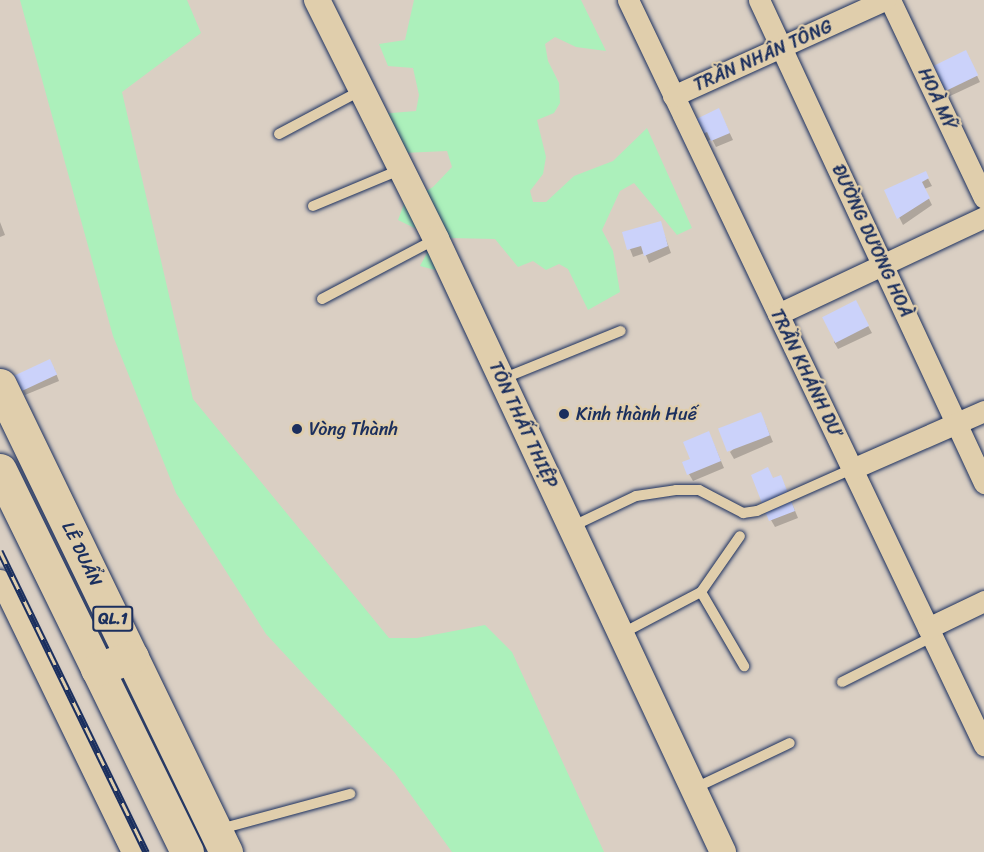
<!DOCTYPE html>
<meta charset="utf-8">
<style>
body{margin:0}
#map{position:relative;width:984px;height:852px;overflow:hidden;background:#dacfc3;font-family:Sriracha,sans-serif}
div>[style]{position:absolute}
.green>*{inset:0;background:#acf0bb}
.shadow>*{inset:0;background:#0003}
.building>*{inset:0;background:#cbd2fa;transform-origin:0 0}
.roads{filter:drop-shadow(0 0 2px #1b2f5e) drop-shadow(0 0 2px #1b2f5e)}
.service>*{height:10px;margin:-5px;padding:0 5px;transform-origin:5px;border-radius:5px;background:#e0ceac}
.minor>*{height:21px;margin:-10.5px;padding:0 10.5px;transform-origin:10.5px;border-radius:10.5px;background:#e0ceac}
.tertiary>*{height:26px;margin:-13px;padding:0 13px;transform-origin:13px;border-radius:13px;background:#e0ceac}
.primary>*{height:33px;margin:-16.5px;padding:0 16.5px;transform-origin:16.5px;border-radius:16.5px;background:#e0ceac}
.trunk>*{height:33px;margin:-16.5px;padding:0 16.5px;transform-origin:16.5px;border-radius:16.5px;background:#e0ceac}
.rail>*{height:7px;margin-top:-3.5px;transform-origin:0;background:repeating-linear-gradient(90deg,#e0ceac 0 14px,#1b2f5e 0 28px);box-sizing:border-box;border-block:2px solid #1b2f5e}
.dots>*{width:16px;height:16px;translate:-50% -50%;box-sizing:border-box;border:3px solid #e0ceac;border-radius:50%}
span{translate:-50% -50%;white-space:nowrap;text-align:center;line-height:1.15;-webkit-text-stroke:4.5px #e0ceac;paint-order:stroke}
.shield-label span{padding:2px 4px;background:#e0ceac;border:2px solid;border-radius:4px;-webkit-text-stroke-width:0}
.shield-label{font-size:16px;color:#1b2f5e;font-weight:700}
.street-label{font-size:18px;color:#1b2f5e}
.poi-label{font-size:18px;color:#1b2f5e}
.left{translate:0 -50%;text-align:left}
</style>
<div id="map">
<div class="green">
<div style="clip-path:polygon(20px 0,187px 0,201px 33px,122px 92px,193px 399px,389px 638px,417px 638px,485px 625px,512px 652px,604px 852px,452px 852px,395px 773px,266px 634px,176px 493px,113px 336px)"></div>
<div style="clip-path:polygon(414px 0,581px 0,606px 51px,576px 47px,555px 37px,545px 44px,548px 61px,559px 83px,560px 103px,554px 113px,537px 120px,546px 157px,543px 174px,530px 191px,533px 202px,546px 202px,574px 176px,613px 161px,647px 128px,692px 228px,677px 235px,634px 183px,620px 191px,602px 230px,613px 251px,620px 292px,588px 310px,568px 269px,559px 264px,546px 270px,533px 261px,518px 267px,495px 239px,451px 238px,435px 249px,439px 271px,420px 266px,435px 238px,398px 220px,404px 204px,433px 187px,452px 167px,447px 151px,403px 153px,367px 115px,416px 111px,419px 95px,413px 68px,388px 66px,379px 44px,405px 40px)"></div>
</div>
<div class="shadow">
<div style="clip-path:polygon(969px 59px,980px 82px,948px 97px,944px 90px)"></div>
<div style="clip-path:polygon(719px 110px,733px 140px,716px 147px,712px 139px,689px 149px)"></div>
<div style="clip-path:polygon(925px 173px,932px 186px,924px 189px,932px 205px,903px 225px,886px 191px)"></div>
<div style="clip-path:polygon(0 222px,5px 235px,0 237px)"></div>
<div style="clip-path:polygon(660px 223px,671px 253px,649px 263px,645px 253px,633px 257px,624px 233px)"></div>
<div style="clip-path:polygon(855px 302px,872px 333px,838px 349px,834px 342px)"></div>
<div style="clip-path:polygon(54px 368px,59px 381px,25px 395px,16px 375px)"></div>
<div style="clip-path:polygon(764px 421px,773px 442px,734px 459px,730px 452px)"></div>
<div style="clip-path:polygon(712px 440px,724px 468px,693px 481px,689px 474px,692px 460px)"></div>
<div style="clip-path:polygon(773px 480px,784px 484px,798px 518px,775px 527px,771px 520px)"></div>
</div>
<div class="building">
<div style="left:966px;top:50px;width:28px;height:38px;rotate:64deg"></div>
<div style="clip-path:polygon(719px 108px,730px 133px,711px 141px,707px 132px,684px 143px,678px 128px)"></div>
<div style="clip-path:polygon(926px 171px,929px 178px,922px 182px,930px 198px,897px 219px,884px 190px)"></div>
<div style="clip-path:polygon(661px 221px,668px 246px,644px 256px,641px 246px,627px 250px,622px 232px)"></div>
<div style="left:856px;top:300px;width:29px;height:38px;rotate:63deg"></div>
<div style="left:50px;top:359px;width:17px;height:39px;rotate:65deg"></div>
<div style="left:761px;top:412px;width:25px;height:46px;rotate:69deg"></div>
<div style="clip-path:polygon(709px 431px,721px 461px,687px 475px,682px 462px,690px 459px,683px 442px)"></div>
<div style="clip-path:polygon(768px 467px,773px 478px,781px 475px,795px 511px,769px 521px,751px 475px)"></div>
</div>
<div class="roads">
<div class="service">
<div style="left:279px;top:134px;width:92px;rotate:-28deg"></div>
<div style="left:313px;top:206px;width:96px;rotate:-22.6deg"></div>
<div style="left:322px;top:299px;width:129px;rotate:-27.8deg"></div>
<div style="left:502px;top:379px;width:128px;rotate:-22deg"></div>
<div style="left:571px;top:527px;width:72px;rotate:-25.5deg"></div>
<div style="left:636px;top:496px;width:40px;rotate:-8.5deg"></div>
<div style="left:676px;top:490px;width:23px"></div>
<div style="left:699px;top:490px;width:50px;rotate:27.6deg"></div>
<div style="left:743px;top:513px;width:14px;rotate:-8deg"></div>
<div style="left:757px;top:511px;width:104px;rotate:-23.9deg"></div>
<div style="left:701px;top:592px;width:86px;rotate:59.8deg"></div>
<div style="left:621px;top:634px;width:90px;rotate:-27.7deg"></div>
<div style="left:701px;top:592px;width:68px;rotate:-55.1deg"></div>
<div style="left:842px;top:682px;width:101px;rotate:-26.6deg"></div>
<div style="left:693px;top:789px;width:107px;rotate:-25.4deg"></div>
<div style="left:220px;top:829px;width:135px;rotate:-15.1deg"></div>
</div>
<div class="minor">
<div style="left:628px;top:0;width:826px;rotate:64.46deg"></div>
<div style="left:759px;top:0;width:533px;rotate:65.02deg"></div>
<div style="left:890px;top:0;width:219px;rotate:64.6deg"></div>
<div style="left:673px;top:96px;width:233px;rotate:-24.4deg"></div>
<div style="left:778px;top:314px;width:228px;rotate:-25.2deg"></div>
<div style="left:852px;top:469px;width:144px;rotate:-23.7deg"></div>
<div style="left:0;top:580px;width:302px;rotate:64.1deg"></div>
<div style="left:928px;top:628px;width:62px;rotate:-25.7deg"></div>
</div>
<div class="tertiary">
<div style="left:317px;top:0;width:267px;rotate:63.5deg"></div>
<div style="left:436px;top:239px;width:677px;rotate:64.91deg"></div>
</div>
<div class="primary">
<div style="left:0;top:385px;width:519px;rotate:64.18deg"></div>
<div style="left:0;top:470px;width:425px;rotate:63.9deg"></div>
</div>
<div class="trunk">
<div style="left:97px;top:669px;width:37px;rotate:-19deg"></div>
</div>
</div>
<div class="rail">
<div style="left:0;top:551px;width:335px;rotate:64.1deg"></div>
</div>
<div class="dots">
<div style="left:564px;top:414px;background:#1b2f5e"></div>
<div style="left:297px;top:429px;background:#1b2f5e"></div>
</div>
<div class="shield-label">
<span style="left:113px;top:619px">QL.1</span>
</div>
<div class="street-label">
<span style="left:763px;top:56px;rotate:-24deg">TRẦN NHÂN TÔNG</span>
<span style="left:937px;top:99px;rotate:65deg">HOÀ MỸ</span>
<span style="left:872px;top:241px;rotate:65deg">ĐƯỜNG DƯƠNG HOÀ</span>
<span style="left:806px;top:373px;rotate:64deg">TRẦN KHÁNH DƯ</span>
<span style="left:523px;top:425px;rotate:65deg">TÔN THẤT THIỆP</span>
<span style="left:82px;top:554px;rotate:64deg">LÊ DUẨN</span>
</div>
<div class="poi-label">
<span class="left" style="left:576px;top:414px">Kinh thành Huế</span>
<span class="left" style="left:309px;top:429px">Vòng Thành</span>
</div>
</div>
